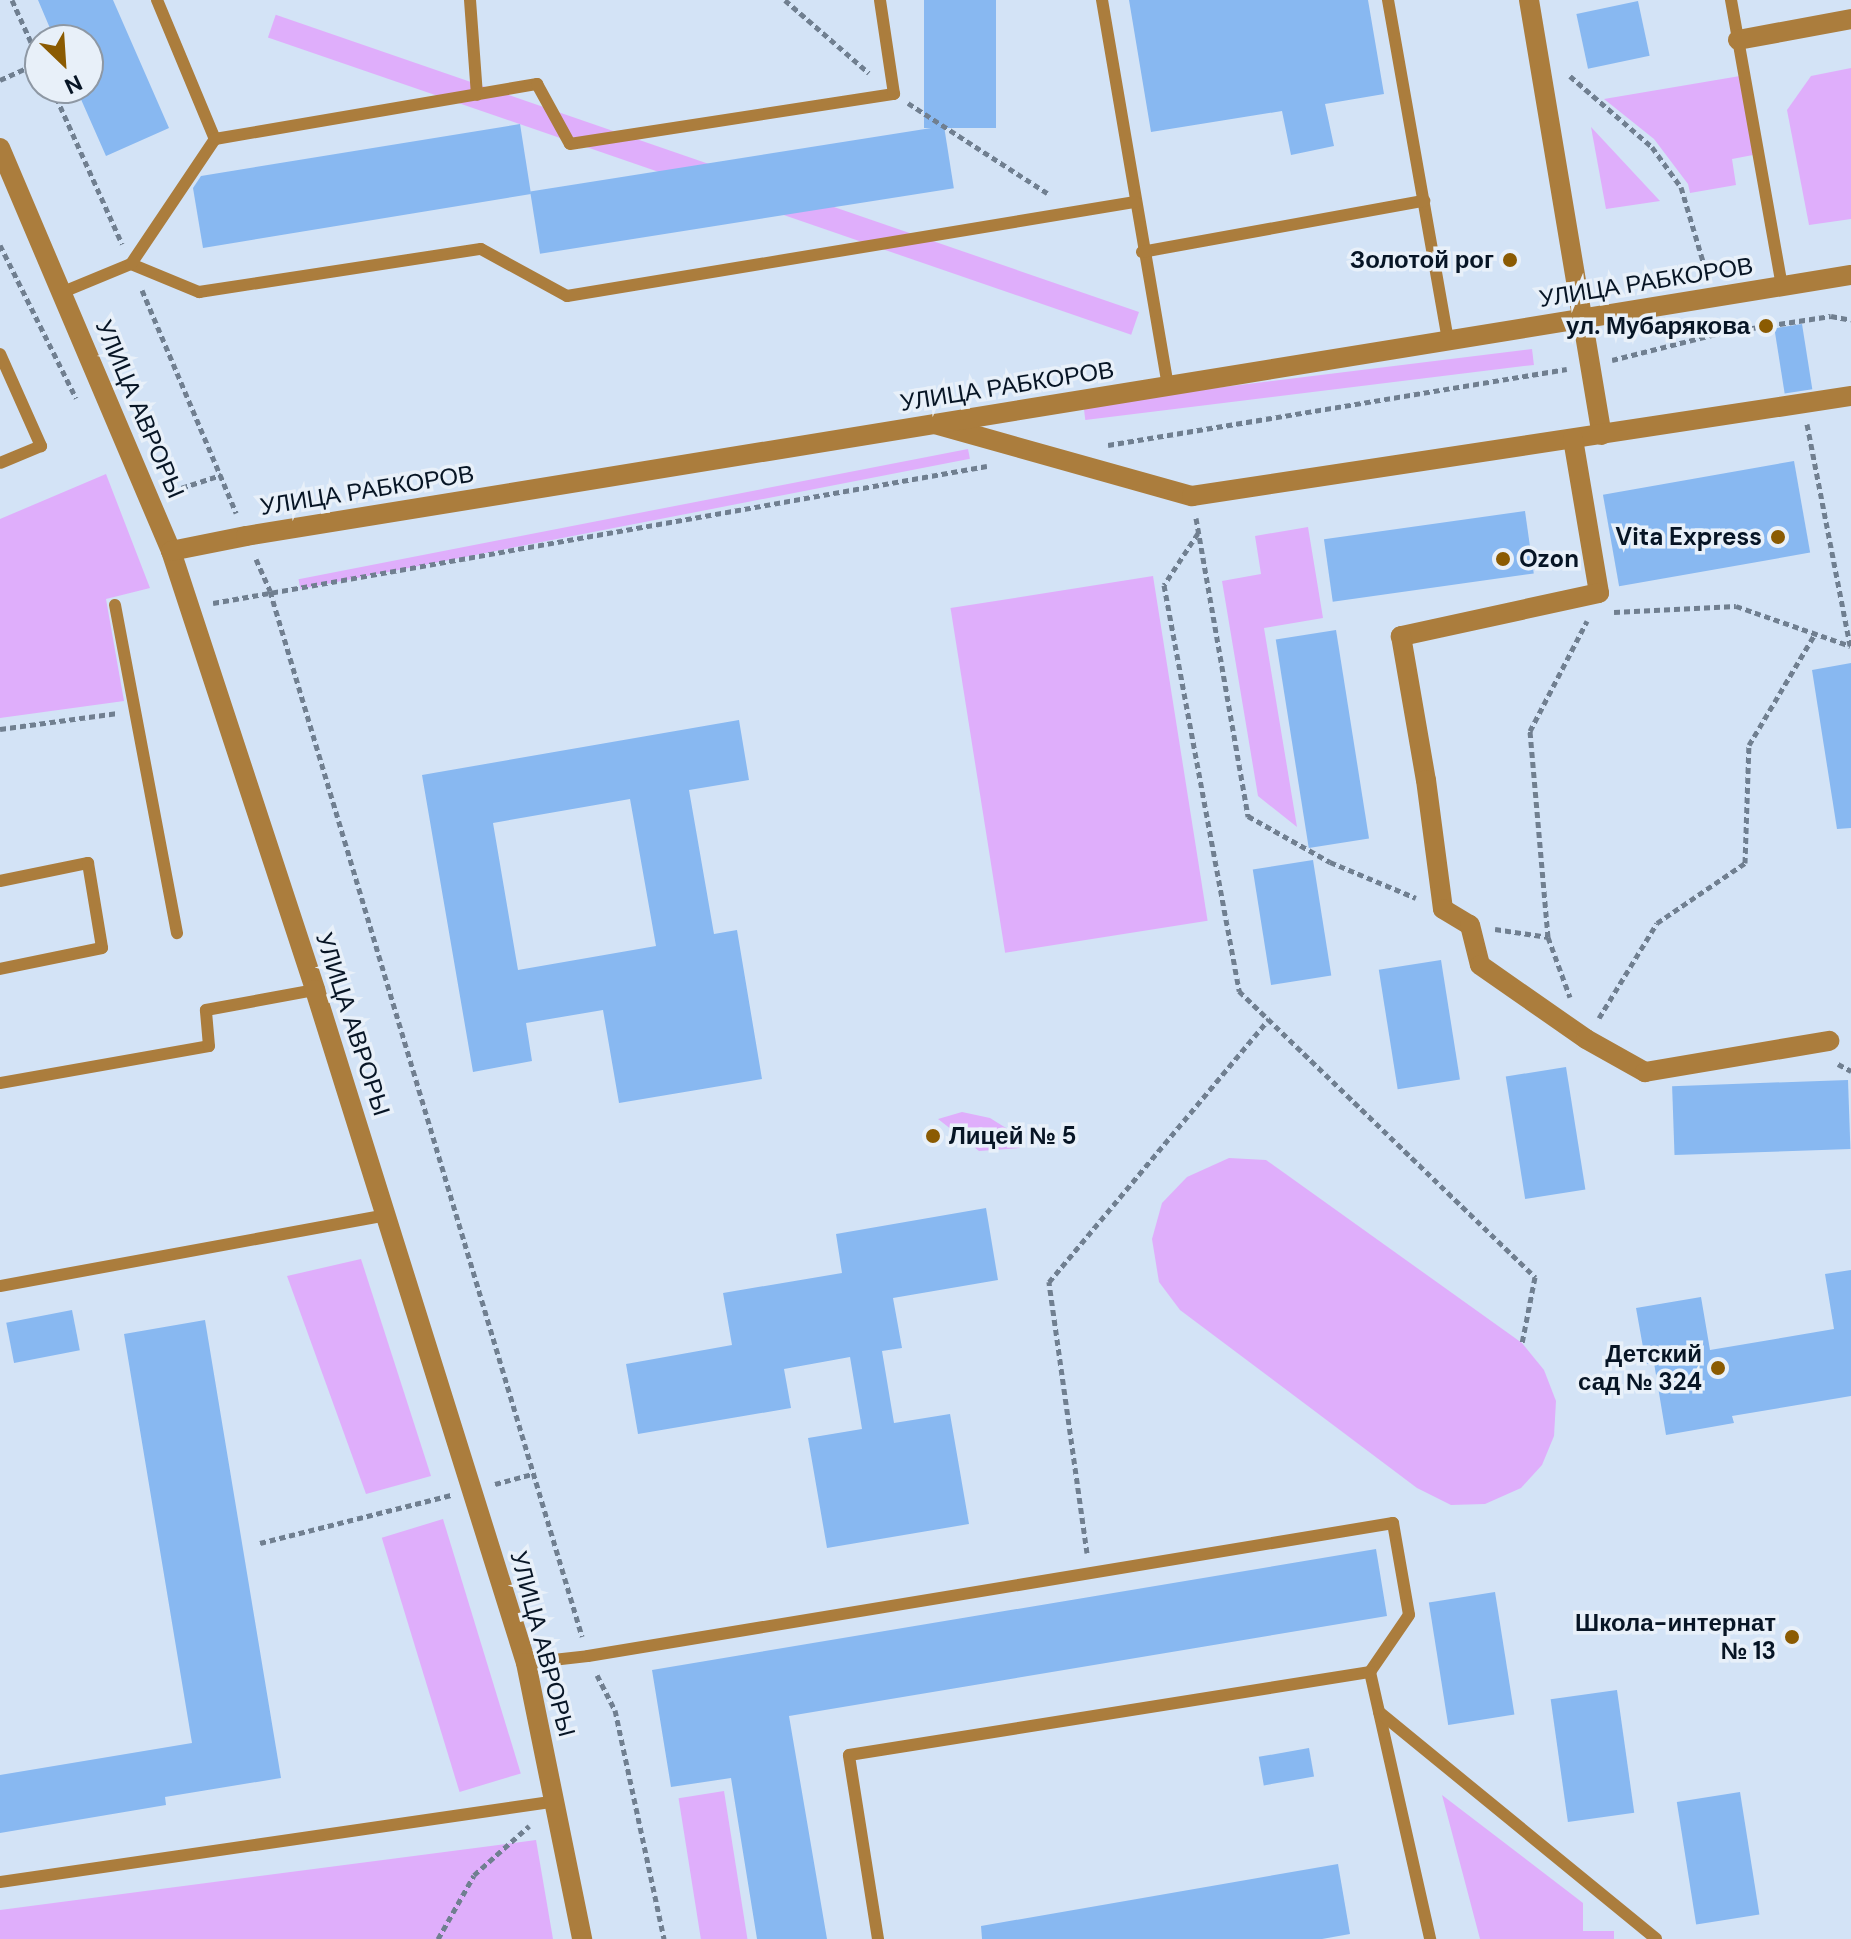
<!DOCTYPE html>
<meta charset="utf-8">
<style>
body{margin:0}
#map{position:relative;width:1851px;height:1939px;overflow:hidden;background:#d3e3f6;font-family:"DM Sans",sans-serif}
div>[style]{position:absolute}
.green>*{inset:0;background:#dfaefb;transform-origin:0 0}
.building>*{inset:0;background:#88b8f1;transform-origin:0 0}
.path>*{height:5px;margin-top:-2.5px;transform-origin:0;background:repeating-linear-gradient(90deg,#707f90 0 6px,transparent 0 10px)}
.service>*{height:12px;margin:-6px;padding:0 6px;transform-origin:6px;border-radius:6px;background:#ab7d3d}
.minor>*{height:20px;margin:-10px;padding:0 10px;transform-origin:10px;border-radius:10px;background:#ab7d3d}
.tertiary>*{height:20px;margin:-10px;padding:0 10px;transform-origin:10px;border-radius:10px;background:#ab7d3d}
.dots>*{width:22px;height:22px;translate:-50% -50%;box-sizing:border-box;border:4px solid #e8f0f9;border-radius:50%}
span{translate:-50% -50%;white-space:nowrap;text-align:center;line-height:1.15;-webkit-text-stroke:7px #e8f0f9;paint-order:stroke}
.poi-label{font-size:24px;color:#071525;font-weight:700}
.right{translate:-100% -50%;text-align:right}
.left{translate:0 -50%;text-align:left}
.street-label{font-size:24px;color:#071525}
.north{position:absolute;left:24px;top:24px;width:80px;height:80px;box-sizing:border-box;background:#e8f0f9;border:2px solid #8e98a4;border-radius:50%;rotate:155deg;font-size:22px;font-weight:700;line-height:32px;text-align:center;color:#071525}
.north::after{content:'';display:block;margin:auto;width:28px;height:36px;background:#8b5b02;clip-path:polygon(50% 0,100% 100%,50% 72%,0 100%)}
</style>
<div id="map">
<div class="green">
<div style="clip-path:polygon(1851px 68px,1851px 219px,1809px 225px,1787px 110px,1811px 76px)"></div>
<div style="clip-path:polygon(1740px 76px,1753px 155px,1732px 159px,1736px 185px,1690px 193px,1688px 184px,1654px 139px,1604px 99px)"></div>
<div style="clip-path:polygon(1591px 127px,1660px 201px,1606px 209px)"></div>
<div style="left:1139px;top:312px;width:24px;height:913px;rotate:109deg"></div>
<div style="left:1532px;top:349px;width:16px;height:452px;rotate:83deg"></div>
<div style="left:968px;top:449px;width:10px;height:682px;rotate:79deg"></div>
<div style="clip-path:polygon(106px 474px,150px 588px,106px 599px,124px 701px,0 718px,0 519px)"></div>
<div style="clip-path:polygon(1308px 527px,1323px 618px,1264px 628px,1297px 827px,1258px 796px,1222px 581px,1261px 574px,1255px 536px)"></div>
<div style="left:1153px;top:576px;width:349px;height:205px;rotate:81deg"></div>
<div style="clip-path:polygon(962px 1112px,990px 1118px,1006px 1128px,1020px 1148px,979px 1151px,938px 1119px)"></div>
<div style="clip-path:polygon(1229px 1158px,1266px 1160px,1522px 1343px,1544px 1370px,1556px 1401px,1554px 1436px,1542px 1465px,1521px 1488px,1485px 1504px,1451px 1505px,1417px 1488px,1180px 1310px,1159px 1282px,1152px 1239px,1162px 1203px,1187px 1177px)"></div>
<div style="clip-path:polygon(361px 1259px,431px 1476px,366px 1494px,287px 1276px)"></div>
<div style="left:443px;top:1519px;width:266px;height:64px;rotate:73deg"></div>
<div style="left:724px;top:1791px;width:150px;height:46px;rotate:81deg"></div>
<div style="clip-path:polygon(1442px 1795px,1583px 1903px,1583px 1931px,1614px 1931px,1614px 1939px,1480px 1939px)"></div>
<div style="clip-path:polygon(536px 1840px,553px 1939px,0 1939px,0 1910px)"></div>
</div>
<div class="building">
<div style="clip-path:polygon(38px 0,113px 0,169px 128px,106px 156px,76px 88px,88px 88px,88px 40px,55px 40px)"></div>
<div style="left:924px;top:0;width:72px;height:128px"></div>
<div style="clip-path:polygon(1129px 0,1368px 0,1384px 94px,1325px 104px,1334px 146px,1291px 155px,1282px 111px,1151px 132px)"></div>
<div style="left:1638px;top:1px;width:56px;height:63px;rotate:78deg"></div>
<div style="clip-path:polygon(520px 124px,531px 194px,203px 248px,193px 188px,201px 176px)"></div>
<div style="left:944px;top:126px;width:63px;height:419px;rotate:81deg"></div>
<div style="left:1802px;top:324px;width:66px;height:28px;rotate:81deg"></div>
<div style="left:1794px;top:461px;width:93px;height:194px;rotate:80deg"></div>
<div style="left:1525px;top:511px;width:63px;height:203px;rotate:82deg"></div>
<div style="left:1336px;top:630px;width:211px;height:61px;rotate:81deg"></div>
<div style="clip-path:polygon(1851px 663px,1851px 828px,1837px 829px,1812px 670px)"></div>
<div style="clip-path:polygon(evenodd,739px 720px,749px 780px,689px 790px,714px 934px,737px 930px,762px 1079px,619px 1103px,603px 1010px,526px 1023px,532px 1061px,473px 1072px,422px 775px,739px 720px,630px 799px,656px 946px,518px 970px,493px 823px,630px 799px)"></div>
<div style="left:1313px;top:860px;width:117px;height:61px;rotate:81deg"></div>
<div style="left:1441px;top:960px;width:121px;height:63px;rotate:81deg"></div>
<div style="left:1566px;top:1067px;width:124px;height:61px;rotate:81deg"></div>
<div style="left:1848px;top:1080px;width:69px;height:176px;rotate:88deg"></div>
<div style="clip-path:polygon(986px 1208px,998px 1280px,893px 1298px,902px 1348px,882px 1351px,894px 1423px,950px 1414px,969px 1524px,827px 1548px,808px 1438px,862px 1429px,850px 1357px,784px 1369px,791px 1408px,638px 1434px,626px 1364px,732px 1345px,723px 1293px,842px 1273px,836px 1234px)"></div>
<div style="clip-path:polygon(1851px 1270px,1851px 1396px,1732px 1416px,1734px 1423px,1666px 1435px,1654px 1363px,1646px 1364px,1636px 1308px,1701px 1297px,1710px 1350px,1834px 1329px,1825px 1274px)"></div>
<div style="left:72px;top:1310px;width:41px;height:67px;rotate:79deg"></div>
<div style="clip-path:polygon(205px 1320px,281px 1778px,165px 1797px,166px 1805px,0 1833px,0 1775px,192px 1743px,124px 1334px)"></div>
<div style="clip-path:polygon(1376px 1549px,1387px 1616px,789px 1716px,827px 1939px,757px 1939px,731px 1778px,671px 1787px,652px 1670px)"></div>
<div style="left:1495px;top:1592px;width:124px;height:67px;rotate:81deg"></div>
<div style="left:1617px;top:1690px;width:124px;height:67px;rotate:82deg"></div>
<div style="left:1309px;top:1748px;width:29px;height:51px;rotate:80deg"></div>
<div style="left:1740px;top:1792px;width:124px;height:64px;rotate:81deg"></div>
<div style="clip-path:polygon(1338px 1864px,1350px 1934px,1322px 1939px,982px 1939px,981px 1926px)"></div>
</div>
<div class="path">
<div style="left:12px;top:0;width:68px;rotate:65.7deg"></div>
<div style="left:785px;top:0;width:111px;rotate:41deg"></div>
<div style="left:1570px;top:76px;width:108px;rotate:40.9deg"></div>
<div style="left:1652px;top:147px;width:49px;rotate:54.1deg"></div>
<div style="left:1681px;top:187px;width:92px;rotate:73.5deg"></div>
<div style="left:0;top:80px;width:44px;rotate:-24.2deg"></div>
<div style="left:52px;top:88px;width:171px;rotate:65.8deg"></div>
<div style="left:908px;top:103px;width:166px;rotate:32.9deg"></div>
<div style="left:0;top:245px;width:171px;rotate:63.6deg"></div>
<div style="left:142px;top:290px;width:242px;rotate:67.1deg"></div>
<div style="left:1717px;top:319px;width:14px;rotate:78deg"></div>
<div style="left:1720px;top:333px;width:112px;rotate:-8.7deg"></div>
<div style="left:1831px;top:316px;width:20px;rotate:11deg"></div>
<div style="left:1612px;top:360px;width:111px;rotate:-14deg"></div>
<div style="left:1807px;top:424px;width:226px;rotate:79deg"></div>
<div style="left:1108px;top:445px;width:465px;rotate:-9.4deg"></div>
<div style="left:172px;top:491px;width:52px;rotate:-18.1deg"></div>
<div style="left:1196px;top:518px;width:303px;rotate:80.1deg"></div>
<div style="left:1248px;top:816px;width:94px;rotate:29.3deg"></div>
<div style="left:1330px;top:862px;width:93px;rotate:22.7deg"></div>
<div style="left:1198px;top:533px;width:62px;rotate:123.2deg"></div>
<div style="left:1164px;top:585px;width:413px;rotate:79.5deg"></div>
<div style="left:1239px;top:991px;width:412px;rotate:44deg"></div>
<div style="left:1535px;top:1277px;width:67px;rotate:101.1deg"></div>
<div style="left:256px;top:559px;width:35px;rotate:66deg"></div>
<div style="left:270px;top:591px;width:1091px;rotate:73.38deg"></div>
<div style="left:213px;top:603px;width:786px;rotate:-10.04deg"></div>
<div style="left:1614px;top:612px;width:122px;rotate:-2.8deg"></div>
<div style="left:1736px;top:606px;width:121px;rotate:19.3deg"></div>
<div style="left:0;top:729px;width:119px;rotate:-7.7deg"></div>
<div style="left:1495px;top:929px;width:54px;rotate:8.6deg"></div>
<div style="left:1548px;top:937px;width:64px;rotate:69.9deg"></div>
<div style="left:1548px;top:937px;width:207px;rotate:-95deg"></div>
<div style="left:1530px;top:731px;width:124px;rotate:-62.6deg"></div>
<div style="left:1599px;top:1018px;width:111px;rotate:-58.6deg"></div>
<div style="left:1657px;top:923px;width:107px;rotate:-34.3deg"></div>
<div style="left:1745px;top:863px;width:118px;rotate:-88.1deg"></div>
<div style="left:1749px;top:745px;width:131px;rotate:-59.3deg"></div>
<div style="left:1838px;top:1064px;width:15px;rotate:28deg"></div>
<div style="left:495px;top:1484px;width:39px;rotate:-15deg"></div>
<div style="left:260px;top:1543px;width:197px;rotate:-14.1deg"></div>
<div style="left:1087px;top:1553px;width:274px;rotate:-98deg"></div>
<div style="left:1049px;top:1282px;width:343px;rotate:-50.1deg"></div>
<div style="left:597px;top:1675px;width:39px;rotate:63deg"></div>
<div style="left:615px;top:1710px;width:234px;rotate:77.9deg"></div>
<div style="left:438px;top:1939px;width:73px;rotate:-60.6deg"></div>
<div style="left:474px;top:1875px;width:74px;rotate:-41.7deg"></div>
</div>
<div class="service">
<div style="left:157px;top:0;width:151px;rotate:67.4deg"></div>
<div style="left:470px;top:0;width:95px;rotate:85.8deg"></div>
<div style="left:1102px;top:0;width:392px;rotate:80.3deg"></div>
<div style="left:1388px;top:0;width:345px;rotate:80deg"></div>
<div style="left:1731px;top:0;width:291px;rotate:79.9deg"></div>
<div style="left:1142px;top:252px;width:287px;rotate:-10.3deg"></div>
<div style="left:131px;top:264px;width:74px;rotate:22.4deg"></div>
<div style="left:199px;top:292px;width:285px;rotate:-8.7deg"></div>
<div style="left:481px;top:249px;width:98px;rotate:28.7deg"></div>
<div style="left:567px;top:296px;width:576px;rotate:-9.4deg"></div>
<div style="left:63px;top:292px;width:74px;rotate:-22.4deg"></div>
<div style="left:131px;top:264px;width:151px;rotate:-56.1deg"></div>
<div style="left:215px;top:139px;width:327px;rotate:-9.7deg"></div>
<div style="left:537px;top:84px;width:68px;rotate:61.2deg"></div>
<div style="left:570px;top:144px;width:328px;rotate:-8.8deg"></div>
<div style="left:894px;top:94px;width:95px;rotate:-98.5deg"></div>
<div style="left:0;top:354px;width:101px;rotate:66deg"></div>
<div style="left:41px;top:446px;width:44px;rotate:157.5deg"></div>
<div style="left:115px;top:605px;width:334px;rotate:79.3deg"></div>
<div style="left:0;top:881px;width:90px;rotate:-11.6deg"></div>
<div style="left:88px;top:863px;width:86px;rotate:80.6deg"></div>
<div style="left:102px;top:948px;width:104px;rotate:168.4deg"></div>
<div style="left:0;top:1083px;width:212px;rotate:-10deg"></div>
<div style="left:209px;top:1046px;width:36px;rotate:-95deg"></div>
<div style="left:206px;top:1010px;width:111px;rotate:-10.4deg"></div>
<div style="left:0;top:1286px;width:392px;rotate:-10.4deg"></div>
<div style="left:526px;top:1663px;width:62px;rotate:-6.4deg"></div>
<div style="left:588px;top:1656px;width:816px;rotate:-9.38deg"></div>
<div style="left:1393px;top:1523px;width:93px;rotate:80.1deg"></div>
<div style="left:1409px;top:1615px;width:69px;rotate:124.4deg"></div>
<div style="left:1370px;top:1672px;width:274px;rotate:77.3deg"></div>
<div style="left:1379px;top:1712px;width:358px;rotate:39.3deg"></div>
<div style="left:0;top:1882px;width:563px;rotate:-8.27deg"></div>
<div style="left:878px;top:1939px;width:186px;rotate:-99deg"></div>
<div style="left:849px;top:1755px;width:528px;rotate:-9.05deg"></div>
</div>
<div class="minor">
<div style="left:1529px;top:0;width:441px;rotate:80.5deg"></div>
<div style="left:1738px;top:40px;width:115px;rotate:-10.5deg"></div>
<div style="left:935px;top:424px;width:267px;rotate:15.7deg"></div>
<div style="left:1192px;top:496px;width:667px;rotate:-8.63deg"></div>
<div style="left:1573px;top:439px;width:156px;rotate:80.4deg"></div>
<div style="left:1599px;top:593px;width:203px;rotate:167.7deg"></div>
<div style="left:1401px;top:636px;width:146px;rotate:80.2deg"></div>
<div style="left:1426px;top:780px;width:130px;rotate:82.5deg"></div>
<div style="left:1443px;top:909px;width:31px;rotate:31deg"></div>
<div style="left:1470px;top:925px;width:41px;rotate:76deg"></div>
<div style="left:1480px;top:965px;width:129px;rotate:34.9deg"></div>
<div style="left:1586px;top:1039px;width:68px;rotate:29.2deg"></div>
<div style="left:1645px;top:1072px;width:187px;rotate:-9.6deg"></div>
</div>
<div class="tertiary">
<div style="left:0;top:148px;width:438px;rotate:67deg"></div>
<div style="left:171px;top:551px;width:462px;rotate:71.8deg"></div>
<div style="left:315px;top:990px;width:705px;rotate:72.59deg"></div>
<div style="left:526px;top:1663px;width:282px;rotate:78.5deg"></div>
<div style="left:171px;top:551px;width:76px;rotate:-11.3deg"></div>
<div style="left:246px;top:536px;width:1626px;rotate:-9.24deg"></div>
</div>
<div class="dots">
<div style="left:1510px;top:260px;background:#8b5b02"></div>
<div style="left:1766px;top:326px;background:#8b5b02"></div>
<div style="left:1778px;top:537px;background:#8b5b02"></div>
<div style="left:1503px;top:559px;background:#8b5b02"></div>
<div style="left:933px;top:1136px;background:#8b5b02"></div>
<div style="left:1718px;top:1368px;background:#8b5b02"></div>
<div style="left:1792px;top:1637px;background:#8b5b02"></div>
</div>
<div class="poi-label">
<span class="right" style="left:1494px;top:260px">Золотой рог</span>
<span class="right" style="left:1750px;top:326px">ул. Мубарякова</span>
<span class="right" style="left:1762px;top:537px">Vita Express</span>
<span class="left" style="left:1519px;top:559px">Ozon</span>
<span class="left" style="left:949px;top:1136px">Лицей № 5</span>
<span class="right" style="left:1702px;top:1368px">Детский<br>сад № 324</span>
<span class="right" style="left:1776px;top:1637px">Школа-интернат<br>№ 13</span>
</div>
<div class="street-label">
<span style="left:1646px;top:282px;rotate:-9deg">УЛИЦА РАБКОРОВ</span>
<span style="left:1007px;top:386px;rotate:-9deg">УЛИЦА РАБКОРОВ</span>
<span style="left:140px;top:409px;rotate:67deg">УЛИЦА АВРОРЫ</span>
<span style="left:367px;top:490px;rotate:-9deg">УЛИЦА РАБКОРОВ</span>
<span style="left:353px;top:1024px;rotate:72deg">УЛИЦА АВРОРЫ</span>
<span style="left:543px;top:1644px;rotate:75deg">УЛИЦА АВРОРЫ</span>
</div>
<div class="north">N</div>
</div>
